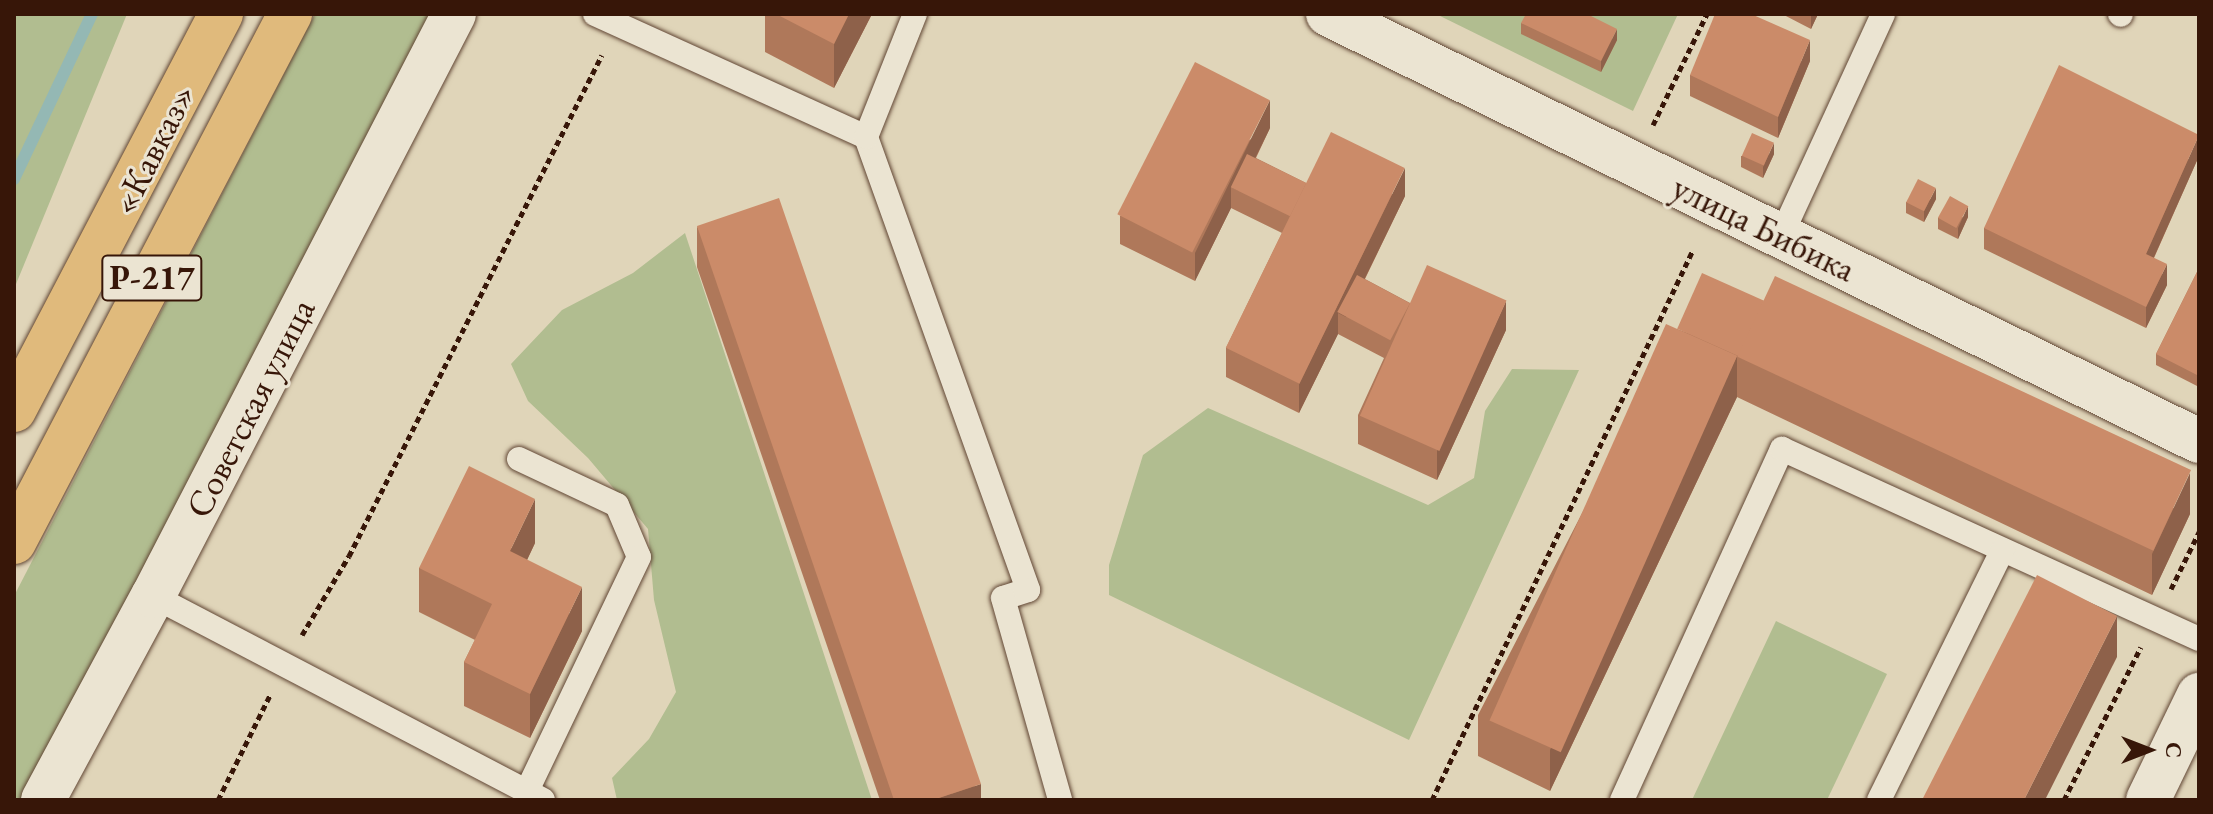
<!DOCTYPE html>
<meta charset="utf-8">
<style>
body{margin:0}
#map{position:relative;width:2213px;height:814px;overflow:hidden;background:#e0d5b9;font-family:"EB Garamond",serif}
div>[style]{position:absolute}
.green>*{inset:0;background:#b1bd90}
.stream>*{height:12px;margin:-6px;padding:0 6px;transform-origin:6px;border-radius:6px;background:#94b8b4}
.path>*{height:5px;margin-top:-2.5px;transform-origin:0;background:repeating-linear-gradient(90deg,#371608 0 6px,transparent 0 10px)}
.roads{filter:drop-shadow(0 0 2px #614634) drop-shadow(0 0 2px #614634)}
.service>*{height:24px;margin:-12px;padding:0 12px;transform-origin:12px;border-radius:12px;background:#ebe4d2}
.minor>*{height:44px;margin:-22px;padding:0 22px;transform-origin:22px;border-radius:22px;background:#ebe4d2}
.secondary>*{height:44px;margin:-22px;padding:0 22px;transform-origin:22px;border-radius:22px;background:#ebe4d2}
.trunk>*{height:44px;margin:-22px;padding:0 22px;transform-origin:22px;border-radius:22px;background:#e0ba7c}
.wall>*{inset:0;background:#af785a}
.shaded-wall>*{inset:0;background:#8e614a}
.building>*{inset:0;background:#cb8b69;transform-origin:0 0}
span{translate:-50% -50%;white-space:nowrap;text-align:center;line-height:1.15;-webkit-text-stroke:6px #ebe4d2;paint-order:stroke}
.shield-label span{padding:2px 6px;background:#ebe4d2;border:2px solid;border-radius:6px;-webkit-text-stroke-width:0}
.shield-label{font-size:34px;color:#371608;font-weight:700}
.street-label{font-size:36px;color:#371608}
.frame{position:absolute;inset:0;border:16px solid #371608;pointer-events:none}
.north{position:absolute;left:2109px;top:710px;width:80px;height:80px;-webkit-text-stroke:6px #ebe4d2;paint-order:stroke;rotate:90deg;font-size:22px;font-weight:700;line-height:32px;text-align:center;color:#371608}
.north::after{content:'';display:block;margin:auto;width:28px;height:36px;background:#371608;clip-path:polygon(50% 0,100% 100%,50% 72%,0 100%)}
</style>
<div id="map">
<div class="green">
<div style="clip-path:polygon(14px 14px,127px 14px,14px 289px)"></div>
<div style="clip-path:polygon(315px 14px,431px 14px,53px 742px,20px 800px,14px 800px,14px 596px)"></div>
<div style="clip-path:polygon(1436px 14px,1678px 14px,1633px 111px)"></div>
<div style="clip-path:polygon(685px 233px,872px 800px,617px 800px,612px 778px,649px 739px,676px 692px,654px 600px,648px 529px,588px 458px,528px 401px,511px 364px,562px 310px,633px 273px)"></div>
<div style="clip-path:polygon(1512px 369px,1579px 370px,1409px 740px,1109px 595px,1109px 565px,1143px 455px,1208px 408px,1428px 505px,1474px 478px,1485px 411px)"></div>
<div style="clip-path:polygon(1776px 621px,1887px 674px,1827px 800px,1692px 800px)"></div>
</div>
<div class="stream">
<div style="left:14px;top:179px;width:183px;rotate:-64.7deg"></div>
</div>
<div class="path">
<div style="left:1653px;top:125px;width:123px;rotate:-64.1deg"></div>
<div style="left:2171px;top:589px;width:64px;rotate:-63.8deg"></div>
<div style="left:302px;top:635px;width:92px;rotate:-59.3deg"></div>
<div style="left:349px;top:556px;width:561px;rotate:-63.21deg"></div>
<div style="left:218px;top:800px;width:119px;rotate:-63.6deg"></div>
<div style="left:1432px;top:800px;width:607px;rotate:-64.62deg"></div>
<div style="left:2064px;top:800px;width:171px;rotate:-63.3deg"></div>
</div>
<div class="roads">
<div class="service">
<div style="left:595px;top:14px;width:298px;rotate:24.4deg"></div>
<div style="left:866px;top:137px;width:481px;rotate:70.3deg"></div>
<div style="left:1028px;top:590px;width:26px;rotate:162deg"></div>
<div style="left:1003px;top:598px;width:210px;rotate:74.2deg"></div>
<div style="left:2120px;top:14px;width:1px;rotate:45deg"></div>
<div style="left:866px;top:137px;width:132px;rotate:-68.3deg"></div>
<div style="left:1781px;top:236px;width:244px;rotate:-65.3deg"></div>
<div style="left:519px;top:459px;width:108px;rotate:25.1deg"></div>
<div style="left:617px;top:505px;width:56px;rotate:67.1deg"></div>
<div style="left:639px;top:557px;width:259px;rotate:115.6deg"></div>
<div style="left:153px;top:596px;width:440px;rotate:27.6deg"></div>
<div style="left:1622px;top:800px;width:386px;rotate:-65.5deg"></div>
<div style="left:1782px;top:449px;width:458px;rotate:24.5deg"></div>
<div style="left:1879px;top:800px;width:278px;rotate:-63.7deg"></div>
</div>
<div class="minor">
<div style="left:1328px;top:14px;width:970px;rotate:26.12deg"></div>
<div style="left:43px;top:800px;width:232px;rotate:-61.7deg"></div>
<div style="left:153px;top:596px;width:655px;rotate:-62.65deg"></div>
</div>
<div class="secondary">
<div style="left:2148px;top:800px;width:117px;rotate:-64.1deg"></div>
</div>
<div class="trunk">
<div style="left:14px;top:410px;width:447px;rotate:-62.4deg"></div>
<div style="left:14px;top:542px;width:596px;rotate:-62.4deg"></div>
</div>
</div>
<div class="wall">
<div style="clip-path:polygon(765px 14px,872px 14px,834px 88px,765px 52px)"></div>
<div style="clip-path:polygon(1782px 14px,1818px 14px,1811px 29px)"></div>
<div style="clip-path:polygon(1521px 23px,1617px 40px,1601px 72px,1521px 34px)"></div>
<div style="clip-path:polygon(1810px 61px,1778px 138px,1690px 96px,1690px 75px)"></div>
<div style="clip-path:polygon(1270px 128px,1256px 158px,1306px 183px,1405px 196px,1365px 279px,1410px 303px,1506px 330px,1437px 480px,1358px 444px,1358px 415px,1384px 358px,1338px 334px,1299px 413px,1226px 377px,1226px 348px,1282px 233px,1231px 208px,1195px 281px,1120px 244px,1120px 216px)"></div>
<div style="clip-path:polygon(1774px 154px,1763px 178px,1741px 167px,1741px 156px)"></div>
<div style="clip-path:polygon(2199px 156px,2154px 258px,2167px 285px,2146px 328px,1984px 249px,1984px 228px)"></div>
<div style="clip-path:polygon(1936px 199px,1924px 222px,1906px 213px,1906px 202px)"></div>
<div style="clip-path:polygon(1968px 217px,1958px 239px,1938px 229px,1938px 218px)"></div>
<div style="clip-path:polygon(697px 226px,981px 800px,880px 800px,697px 267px)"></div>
<div style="clip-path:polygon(2199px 268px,2199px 387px,2156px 365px,2156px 354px)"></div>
<div style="clip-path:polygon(1677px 329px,2190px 514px,2152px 595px,1737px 397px,1550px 791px,1478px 756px,1478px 715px)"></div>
<div style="clip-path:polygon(535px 543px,527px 560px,582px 631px,530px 738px,464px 706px,464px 662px,475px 640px,419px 612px,419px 568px)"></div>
</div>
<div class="shaded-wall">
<div style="clip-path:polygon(849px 14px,872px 14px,834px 88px,834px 44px)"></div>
<div style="clip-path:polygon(1811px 14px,1818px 14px,1811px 29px)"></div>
<div style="clip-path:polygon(1617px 29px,1617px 40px,1601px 72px,1601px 61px)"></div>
<div style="clip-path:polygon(1810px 40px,1810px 61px,1778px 138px,1778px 117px)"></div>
<div style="clip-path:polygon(1270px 100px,1270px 128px,1239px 191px,1231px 187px,1231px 208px,1195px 281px,1195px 253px)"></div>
<div style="clip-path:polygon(2199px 135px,2199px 156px,2146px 275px,2146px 254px)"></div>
<div style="clip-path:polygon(1774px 143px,1774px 154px,1763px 178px,1763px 167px)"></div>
<div style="clip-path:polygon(1405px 168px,1405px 196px,1346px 317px,1338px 313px,1338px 334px,1299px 413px,1299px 384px)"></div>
<div style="clip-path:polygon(1936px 188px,1936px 199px,1924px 222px,1924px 211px)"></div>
<div style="clip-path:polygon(1968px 206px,1968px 217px,1958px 239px,1958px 228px)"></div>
<div style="clip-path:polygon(2167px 264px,2167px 285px,2146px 328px,2146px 307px)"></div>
<div style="clip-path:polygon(1506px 301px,1506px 330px,1437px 480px,1437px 451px)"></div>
<div style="clip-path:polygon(1737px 356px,1737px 397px,1550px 791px,1550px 750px)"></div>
<div style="clip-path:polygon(2190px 473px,2190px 514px,2152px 595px,2152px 554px)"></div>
<div style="clip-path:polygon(535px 499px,535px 543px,510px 596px,510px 551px)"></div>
<div style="clip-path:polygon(582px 587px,582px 631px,530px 738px,530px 694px)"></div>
<div style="clip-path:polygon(2117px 616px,2117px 657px,2045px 800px,2024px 800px)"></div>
<div style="clip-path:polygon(981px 784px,981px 800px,933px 800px)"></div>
</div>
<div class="building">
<div style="clip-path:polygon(776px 14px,849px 14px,834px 44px)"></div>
<div style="clip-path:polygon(1526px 14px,1587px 14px,1617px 29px,1601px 61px,1521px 23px)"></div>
<div style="clip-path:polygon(1715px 14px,1751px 14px,1810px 40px,1778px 117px,1690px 75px)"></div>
<div style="left:1195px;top:62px;width:84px;height:171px;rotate:27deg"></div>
<div style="clip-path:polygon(2059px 65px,2199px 135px,2146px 254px,2167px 264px,2146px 307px,1984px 228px)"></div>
<div style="left:1331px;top:132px;width:82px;height:240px;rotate:26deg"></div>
<div style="left:1752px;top:133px;width:24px;height:25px;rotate:24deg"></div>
<div style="left:1247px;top:154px;width:66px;height:37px;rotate:26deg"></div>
<div style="left:1918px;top:179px;width:20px;height:26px;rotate:27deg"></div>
<div style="left:1950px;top:196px;width:21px;height:25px;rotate:29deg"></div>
<div style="clip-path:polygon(779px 198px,981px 784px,933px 800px,894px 800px,697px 226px)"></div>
<div style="left:1427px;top:265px;width:87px;height:165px;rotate:24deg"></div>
<div style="clip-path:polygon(2199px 268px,2199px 376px,2156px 354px)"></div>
<div style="left:1702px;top:273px;width:68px;height:61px;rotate:24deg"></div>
<div style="left:1357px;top:275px;width:60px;height:42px;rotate:28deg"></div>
<div style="left:1775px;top:276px;width:459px;height:89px;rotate:25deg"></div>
<div style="left:1666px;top:324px;width:78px;height:434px;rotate:24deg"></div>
<div style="clip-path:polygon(469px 466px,535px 499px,510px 551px,582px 587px,530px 694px,464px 662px,492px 604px,419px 568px)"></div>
<div style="clip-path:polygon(2037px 575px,2117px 616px,2024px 800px,1922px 800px)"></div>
</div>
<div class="shield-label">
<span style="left:152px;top:278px">Р-217</span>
</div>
<div class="street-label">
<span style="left:153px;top:149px;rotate:-63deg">«Кавказ»</span>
<span style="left:1764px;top:228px;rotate:26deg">улица Бибика</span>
<span style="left:250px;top:408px;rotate:-63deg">Советская улица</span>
</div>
<div class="frame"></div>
<div class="north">С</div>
</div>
